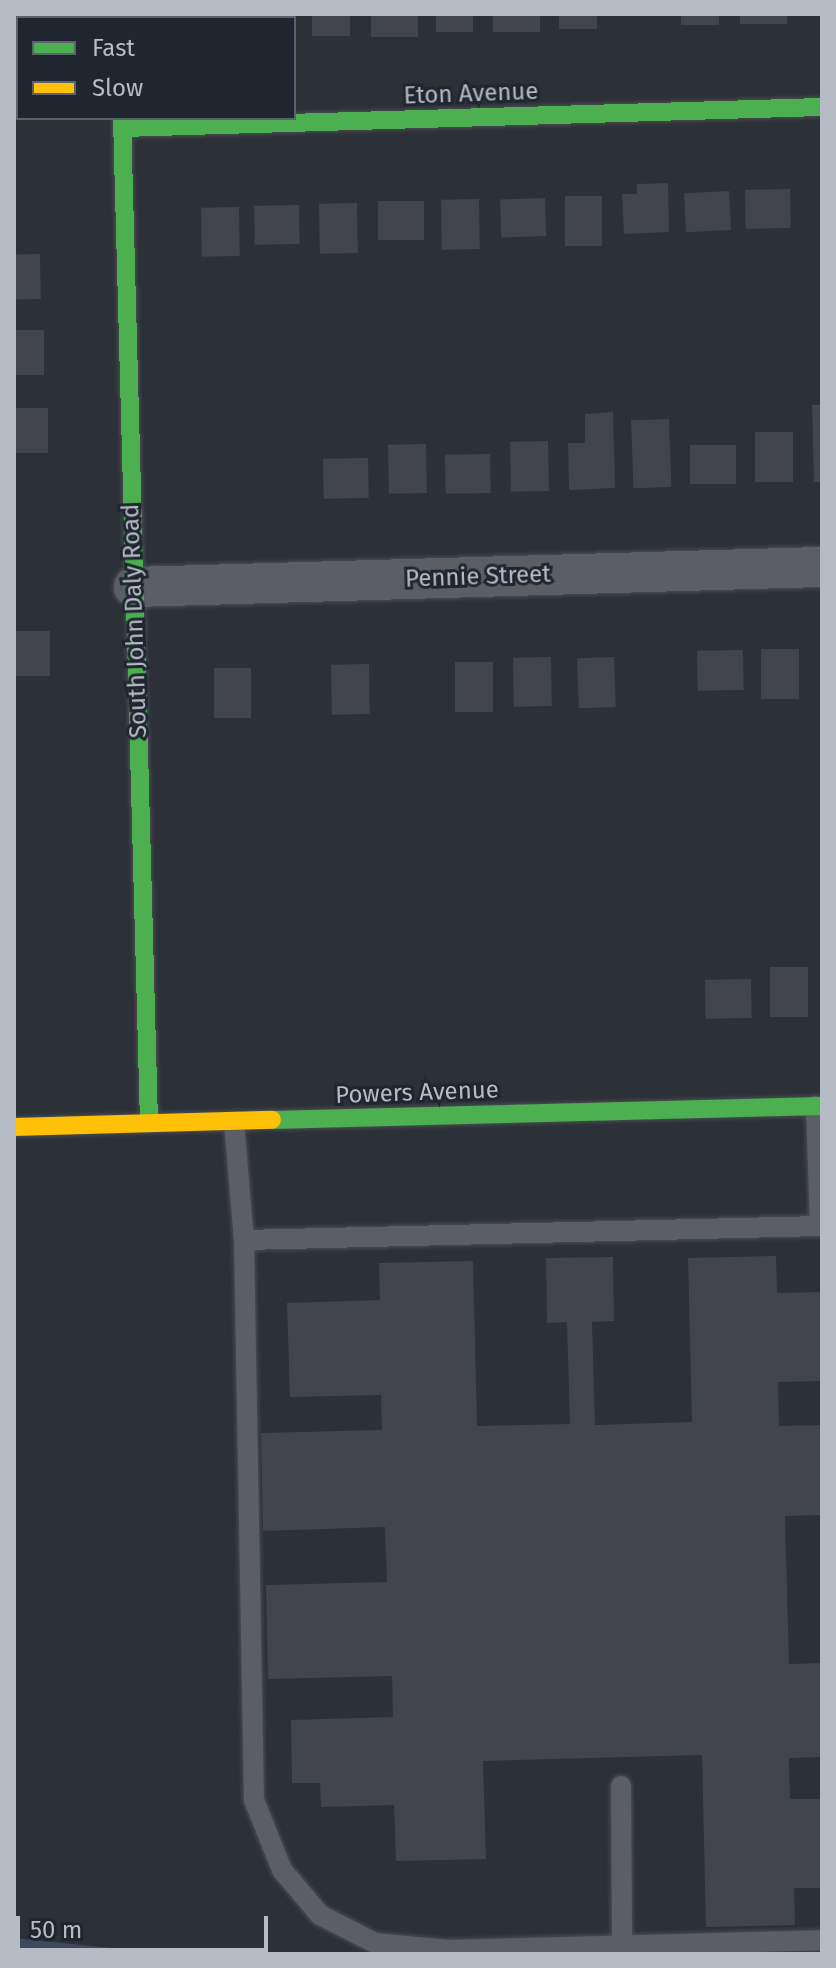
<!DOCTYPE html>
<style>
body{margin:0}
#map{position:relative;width:836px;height:1968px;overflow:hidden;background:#2c3037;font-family:"Fira Sans",sans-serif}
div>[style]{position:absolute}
.stream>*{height:10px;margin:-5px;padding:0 5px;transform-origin:5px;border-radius:5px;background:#3c495e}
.building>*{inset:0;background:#42454b;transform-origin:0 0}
.roads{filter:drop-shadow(0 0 2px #4a4c51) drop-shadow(0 0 2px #4a4c51)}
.lane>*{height:20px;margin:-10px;padding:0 10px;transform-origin:10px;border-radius:10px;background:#5b5e64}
.street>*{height:40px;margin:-20px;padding:0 20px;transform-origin:20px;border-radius:20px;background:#5b5e64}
.fast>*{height:18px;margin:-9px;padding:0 9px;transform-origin:9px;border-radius:9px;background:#4caf50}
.slow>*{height:18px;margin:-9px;padding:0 9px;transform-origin:9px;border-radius:9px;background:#ffc107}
span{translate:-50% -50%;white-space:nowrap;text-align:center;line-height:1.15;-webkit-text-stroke:6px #1f2630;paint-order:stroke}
.street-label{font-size:24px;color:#b6bcc6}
.frame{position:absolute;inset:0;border:16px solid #b6bcc6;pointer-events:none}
.legend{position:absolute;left:16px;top:16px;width:280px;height:104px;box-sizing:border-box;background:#1f2630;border:2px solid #5b626c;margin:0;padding:10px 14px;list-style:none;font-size:24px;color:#b6bcc6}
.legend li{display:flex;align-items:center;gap:16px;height:40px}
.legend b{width:40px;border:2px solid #5b626c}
.scale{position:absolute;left:16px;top:1916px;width:252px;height:36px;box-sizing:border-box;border:4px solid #b6bcc6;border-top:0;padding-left:10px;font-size:24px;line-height:28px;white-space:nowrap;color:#b6bcc6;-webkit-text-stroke:6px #1f2630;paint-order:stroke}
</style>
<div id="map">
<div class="stream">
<div style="left:14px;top:1943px;width:110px;rotate:5.8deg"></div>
</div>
<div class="building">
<div style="left:312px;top:14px;width:38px;height:22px"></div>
<div style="left:371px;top:14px;width:47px;height:23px"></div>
<div style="left:436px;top:14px;width:37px;height:18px"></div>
<div style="left:493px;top:14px;width:47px;height:18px"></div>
<div style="left:559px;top:14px;width:38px;height:15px"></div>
<div style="left:681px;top:14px;width:38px;height:11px"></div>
<div style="left:740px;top:14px;width:47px;height:10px"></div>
<div style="clip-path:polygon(668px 183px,669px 232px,624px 234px,622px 194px,637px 194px,637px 184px)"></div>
<div style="left:790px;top:189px;width:39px;height:45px;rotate:89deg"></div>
<div style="left:729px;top:191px;width:39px;height:45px;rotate:87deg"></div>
<div style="left:565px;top:196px;width:37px;height:50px"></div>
<div style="left:545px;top:198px;width:38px;height:45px;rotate:88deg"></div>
<div style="left:479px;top:199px;width:50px;height:38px;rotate:89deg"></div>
<div style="left:424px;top:201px;width:39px;height:46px;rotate:90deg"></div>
<div style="left:357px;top:203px;width:50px;height:38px;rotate:89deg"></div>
<div style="left:299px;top:205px;width:39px;height:45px;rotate:89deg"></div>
<div style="left:239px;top:207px;width:49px;height:38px;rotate:89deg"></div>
<div style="left:40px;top:254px;width:45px;height:26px;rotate:89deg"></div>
<div style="left:14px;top:330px;width:30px;height:45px"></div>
<div style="clip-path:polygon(812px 405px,822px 405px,822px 482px,814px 482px)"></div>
<div style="left:14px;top:408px;width:34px;height:45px"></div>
<div style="clip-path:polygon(613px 412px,615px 488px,569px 490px,568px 443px,585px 443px,585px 414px)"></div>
<div style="left:669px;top:419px;width:68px;height:38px;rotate:88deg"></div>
<div style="left:793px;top:432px;width:50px;height:38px;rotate:90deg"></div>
<div style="left:548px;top:441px;width:50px;height:38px;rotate:89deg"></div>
<div style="left:426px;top:444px;width:49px;height:38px;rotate:89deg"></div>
<div style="left:736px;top:445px;width:39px;height:46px;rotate:90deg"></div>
<div style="left:490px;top:454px;width:39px;height:45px;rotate:89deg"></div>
<div style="left:368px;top:458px;width:40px;height:45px;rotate:89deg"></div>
<div style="left:50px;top:631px;width:45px;height:36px;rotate:90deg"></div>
<div style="left:761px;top:649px;width:38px;height:50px"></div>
<div style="left:743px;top:650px;width:40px;height:46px;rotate:89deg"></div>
<div style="left:551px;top:657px;width:49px;height:38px;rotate:89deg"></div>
<div style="left:614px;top:657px;width:50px;height:37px;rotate:88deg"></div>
<div style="left:455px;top:662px;width:38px;height:50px"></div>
<div style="left:369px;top:664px;width:50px;height:38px;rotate:89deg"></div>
<div style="left:214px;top:668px;width:37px;height:50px"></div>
<div style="left:770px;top:967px;width:38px;height:50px"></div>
<div style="left:751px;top:979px;width:39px;height:46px;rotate:89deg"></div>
<div style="clip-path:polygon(776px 1256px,777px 1293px,822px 1292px,822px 1381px,778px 1382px,779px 1426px,822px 1425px,822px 1515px,785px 1516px,789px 1664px,822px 1663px,822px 1757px,789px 1758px,790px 1799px,822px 1799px,822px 1888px,794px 1888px,795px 1925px,706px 1927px,702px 1755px,483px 1761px,486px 1859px,396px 1861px,394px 1805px,321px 1807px,320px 1783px,292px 1783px,291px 1720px,393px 1717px,392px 1676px,268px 1679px,266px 1585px,387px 1582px,385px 1527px,263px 1531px,261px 1433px,382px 1430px,381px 1395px,290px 1397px,287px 1303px,380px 1300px,379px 1263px,473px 1261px,477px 1426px,570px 1424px,567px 1322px,547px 1323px,546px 1258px,613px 1257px,614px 1321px,592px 1322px,595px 1425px,692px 1422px,688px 1258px)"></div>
</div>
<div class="roads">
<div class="lane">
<div style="left:816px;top:1106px;width:120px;rotate:88.1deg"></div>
<div style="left:234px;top:1122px;width:118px;rotate:85.2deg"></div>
<div style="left:244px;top:1240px;width:560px;rotate:88.98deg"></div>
<div style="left:254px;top:1800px;width:75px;rotate:68.2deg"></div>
<div style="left:282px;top:1870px;width:59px;rotate:49.8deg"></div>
<div style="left:320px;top:1915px;width:62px;rotate:27deg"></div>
<div style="left:375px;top:1943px;width:73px;rotate:5.5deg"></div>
<div style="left:448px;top:1950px;width:374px;rotate:-1.5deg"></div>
<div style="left:244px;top:1240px;width:578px;rotate:-1.39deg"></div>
<div style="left:621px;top:1786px;width:159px;rotate:89.6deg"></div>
</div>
<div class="street">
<div style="left:119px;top:14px;width:4px;rotate:90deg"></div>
<div style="left:134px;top:587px;width:688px;rotate:-1.67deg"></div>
</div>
<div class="fast">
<div style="left:122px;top:118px;width:1005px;rotate:88.46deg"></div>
<div style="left:122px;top:128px;width:700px;rotate:-1.72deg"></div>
<div style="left:272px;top:1120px;width:550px;rotate:-1.46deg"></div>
</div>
<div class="slow">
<div style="left:14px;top:1127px;width:258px;rotate:-1.6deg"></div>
</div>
</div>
<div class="street-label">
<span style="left:471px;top:94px;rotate:-2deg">Eton Avenue</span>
<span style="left:478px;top:577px;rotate:-2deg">Pennie Street</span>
<span style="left:135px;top:621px;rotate:-92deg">South John Daly Road</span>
<span style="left:417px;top:1093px;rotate:-2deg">Powers Avenue</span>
</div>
<div class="frame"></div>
<ul class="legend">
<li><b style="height:10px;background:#4caf50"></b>Fast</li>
<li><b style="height:10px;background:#ffc107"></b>Slow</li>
</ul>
<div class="scale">50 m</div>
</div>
